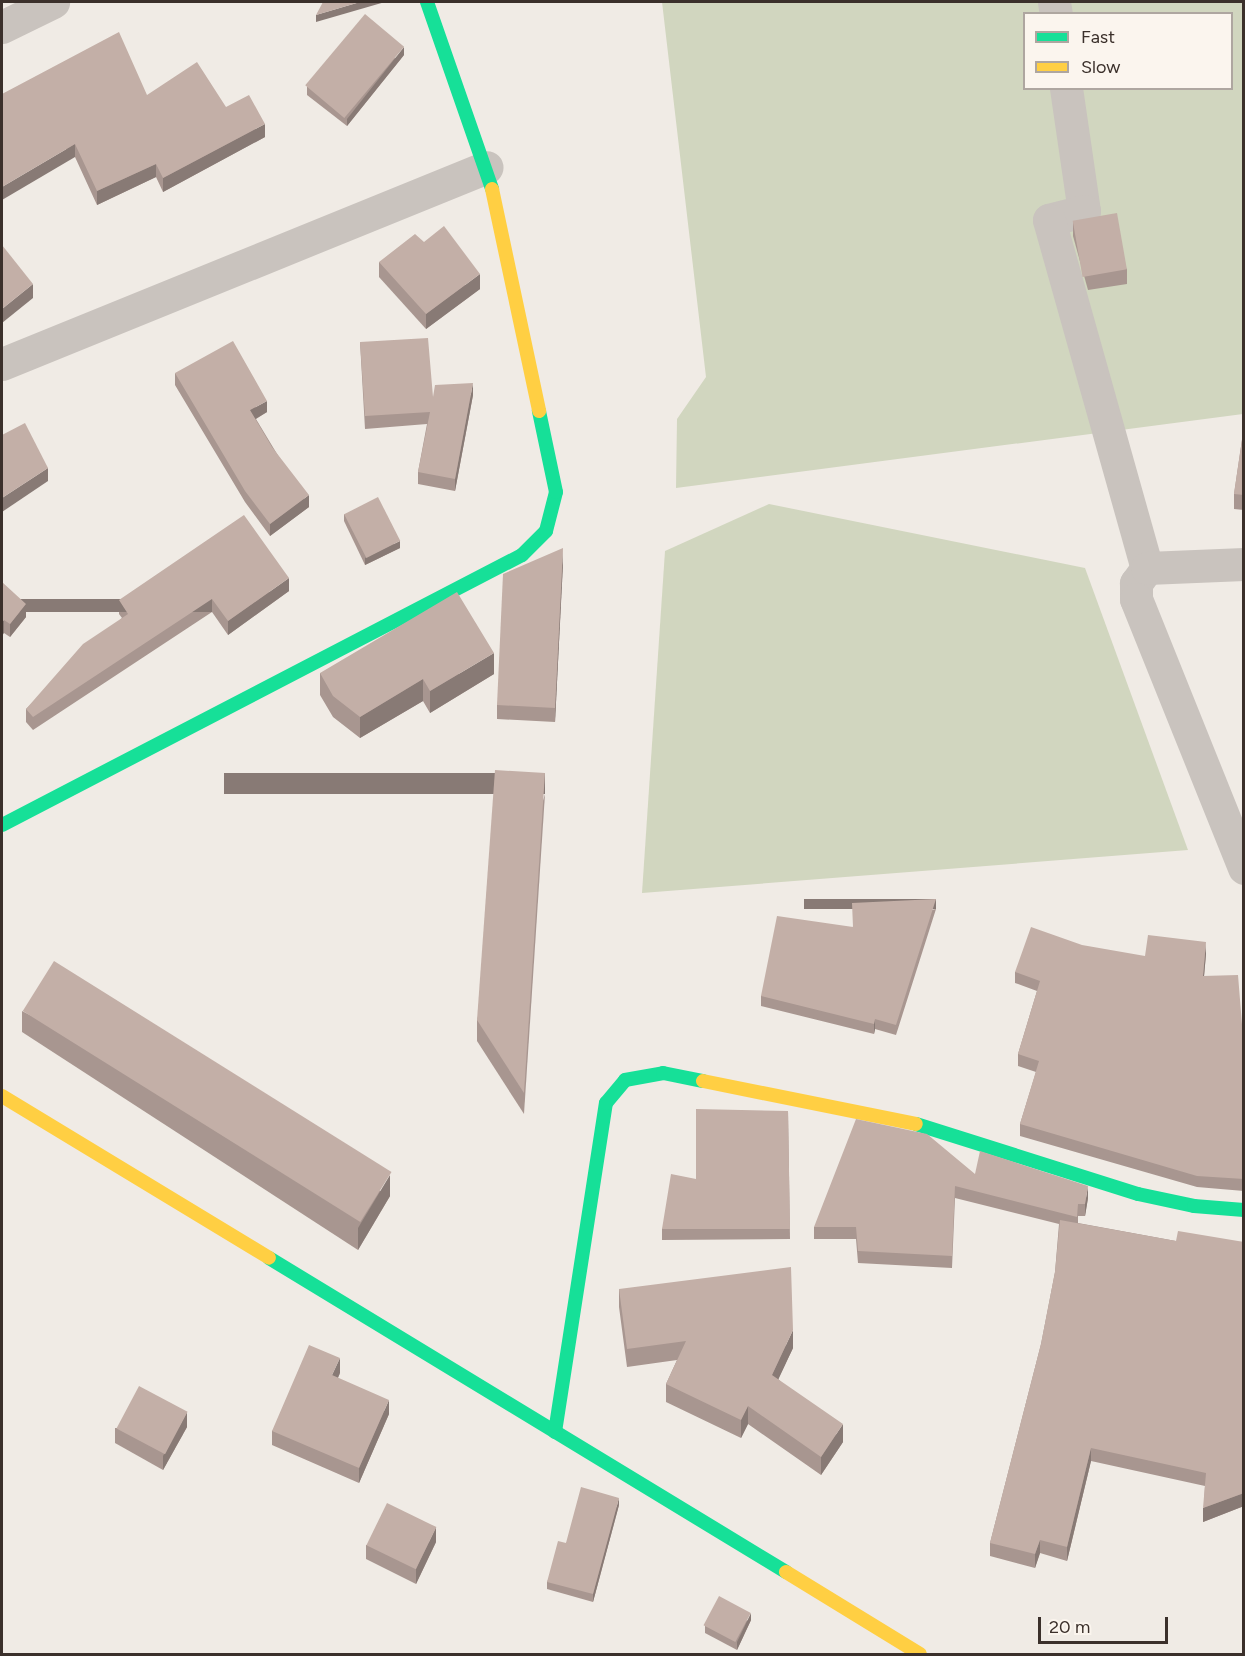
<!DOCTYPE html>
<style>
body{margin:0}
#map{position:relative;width:1245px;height:1656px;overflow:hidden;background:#f0ebe5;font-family:Figtree,sans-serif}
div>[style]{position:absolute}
.green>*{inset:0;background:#d1d6bf}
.street>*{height:33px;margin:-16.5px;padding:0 16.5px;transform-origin:16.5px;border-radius:16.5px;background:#c9c3be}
.fast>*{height:14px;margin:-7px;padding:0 7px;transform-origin:7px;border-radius:7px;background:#16e098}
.slow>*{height:14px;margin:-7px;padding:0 7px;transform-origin:7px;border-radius:7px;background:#ffcf43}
.wall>*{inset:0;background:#a89690}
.shaded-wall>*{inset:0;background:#887a75;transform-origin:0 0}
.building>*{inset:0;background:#c3afa7;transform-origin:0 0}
span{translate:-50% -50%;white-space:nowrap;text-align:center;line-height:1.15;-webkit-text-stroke:5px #fbf5ee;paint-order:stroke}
.frame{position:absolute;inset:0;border:3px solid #3b302b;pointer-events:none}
.legend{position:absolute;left:1023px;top:12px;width:210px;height:78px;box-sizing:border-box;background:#fbf5ee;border:2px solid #aea6a0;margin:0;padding:8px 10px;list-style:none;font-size:18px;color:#3b302b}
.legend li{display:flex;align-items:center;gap:12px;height:30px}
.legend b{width:30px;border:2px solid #aea6a0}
.scale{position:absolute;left:1038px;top:1617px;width:130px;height:27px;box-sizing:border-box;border:3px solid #3b302b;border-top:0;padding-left:8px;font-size:18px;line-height:21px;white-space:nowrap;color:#3b302b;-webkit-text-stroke:4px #fbf5ee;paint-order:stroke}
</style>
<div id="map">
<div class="green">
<div style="clip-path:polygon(evenodd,662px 2px,1243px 2px,1243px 414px,676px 488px,677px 419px,706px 377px,662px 2px,1024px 14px,1232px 14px,1232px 88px,1024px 88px,1024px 14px)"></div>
<div style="clip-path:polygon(769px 504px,1085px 568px,1188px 850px,642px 893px,665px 551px)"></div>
</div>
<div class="street">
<div style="left:1054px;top:2px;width:12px;rotate:81deg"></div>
<div style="left:2px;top:27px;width:57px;rotate:-26.1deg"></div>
<div style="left:1066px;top:88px;width:124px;rotate:81.7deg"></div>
<div style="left:1084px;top:211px;width:36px;rotate:166deg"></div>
<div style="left:1049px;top:220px;width:362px;rotate:74.3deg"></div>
<div style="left:2px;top:364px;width:523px;rotate:-22.11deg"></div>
<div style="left:1147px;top:568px;width:19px;rotate:126deg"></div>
<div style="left:1136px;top:583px;width:16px;rotate:90deg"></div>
<div style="left:1136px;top:599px;width:290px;rotate:68.1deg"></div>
<div style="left:1147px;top:568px;width:97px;rotate:-2.4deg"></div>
</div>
<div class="fast">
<div style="left:427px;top:2px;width:198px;rotate:70.8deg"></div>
<div style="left:2px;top:825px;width:586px;rotate:-27.44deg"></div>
<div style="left:522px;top:555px;width:34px;rotate:-45deg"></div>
<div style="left:546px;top:531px;width:40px;rotate:-75.6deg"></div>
<div style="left:556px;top:492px;width:83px;rotate:-101.9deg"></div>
<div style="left:916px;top:1124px;width:233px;rotate:17.5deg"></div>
<div style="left:1138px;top:1194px;width:57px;rotate:12.1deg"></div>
<div style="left:1194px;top:1206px;width:50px;rotate:4.6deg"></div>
<div style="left:269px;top:1258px;width:605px;rotate:31.27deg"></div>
<div style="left:555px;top:1432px;width:333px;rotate:-81.2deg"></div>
<div style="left:606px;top:1103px;width:30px;rotate:-50deg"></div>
<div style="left:625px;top:1080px;width:39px;rotate:-10deg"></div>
<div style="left:663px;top:1073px;width:41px;rotate:11.3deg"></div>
</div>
<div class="slow">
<div style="left:492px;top:189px;width:227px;rotate:78deg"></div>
<div style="left:703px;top:1081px;width:217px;rotate:11.4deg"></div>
<div style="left:2px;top:1096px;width:312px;rotate:31.2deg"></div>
<div style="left:786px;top:1572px;width:157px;rotate:31.5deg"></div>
</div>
<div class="wall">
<div style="clip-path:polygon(404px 55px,347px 126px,307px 95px,307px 87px)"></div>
<div style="clip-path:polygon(2px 94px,147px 95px,226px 107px,265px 137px,163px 192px,156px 177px,97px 205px,75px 157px)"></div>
<div style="clip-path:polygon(1073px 221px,1127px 269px,1127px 284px,1088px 290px,1073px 236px)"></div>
<div style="clip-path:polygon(379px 262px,480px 289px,426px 329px,379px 277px)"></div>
<div style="clip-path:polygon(360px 342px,433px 397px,473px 395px,455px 491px,418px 484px,418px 472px,427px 424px,365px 429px)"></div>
<div style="clip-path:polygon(175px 373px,267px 412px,256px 419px,309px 507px,270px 536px,245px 502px,175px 385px)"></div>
<div style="clip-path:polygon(1244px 426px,1244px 510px,1234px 509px,1234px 494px)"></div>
<div style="clip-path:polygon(344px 514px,400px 548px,365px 565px,344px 521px)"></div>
<div style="clip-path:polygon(563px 563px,555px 722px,497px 719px,497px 705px)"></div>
<div style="clip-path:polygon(2px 582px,26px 617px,10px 637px,4px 633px)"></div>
<div style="clip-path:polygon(289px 591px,228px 635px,212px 612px,33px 730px,26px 722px,26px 709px,122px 618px,119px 614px,119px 600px)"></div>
<div style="clip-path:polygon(320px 673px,494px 674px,430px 713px,423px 701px,360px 738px,333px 717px,320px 695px)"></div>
<div style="clip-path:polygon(545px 794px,524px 1114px,477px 1041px,477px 1020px)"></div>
<div style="clip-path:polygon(936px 909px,896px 1035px,875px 1029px,874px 1034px,761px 1006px,761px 996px,852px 927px)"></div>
<div style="clip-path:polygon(1206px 954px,1204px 976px,1244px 1049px,1244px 1191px,1197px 1187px,1020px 1136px,1020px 1124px,1036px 1072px,1018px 1066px,1018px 1054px,1037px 991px,1015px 983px,1015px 972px,1145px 956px)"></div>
<div style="clip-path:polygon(22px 1011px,390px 1196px,358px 1250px,22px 1032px)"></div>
<div style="clip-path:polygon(788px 1111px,790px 1239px,662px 1240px,662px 1229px,696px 1179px)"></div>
<div style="clip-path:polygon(975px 1174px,1088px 1198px,1085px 1216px,1078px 1216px,1078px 1223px,1176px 1241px,1244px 1242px,1244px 1506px,1203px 1522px,1205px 1486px,1091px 1461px,1067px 1561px,1040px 1553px,1035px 1568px,990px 1556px,990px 1543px,1041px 1344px,1055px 1272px,1059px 1224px,955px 1198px,952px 1268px,858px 1263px,856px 1239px,814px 1239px,814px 1227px)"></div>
<div style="clip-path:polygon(619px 1289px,793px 1348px,778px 1379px,843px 1442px,821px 1475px,748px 1424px,741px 1438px,666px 1402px,666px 1384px,677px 1360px,627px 1367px,619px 1307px)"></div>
<div style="clip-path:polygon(340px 1373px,338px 1378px,389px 1414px,359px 1483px,272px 1445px,272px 1431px)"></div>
<div style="clip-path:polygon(187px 1427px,163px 1470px,115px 1443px,115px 1428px)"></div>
<div style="clip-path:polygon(619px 1505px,593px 1602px,547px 1589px,547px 1582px,566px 1543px)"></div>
<div style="clip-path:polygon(436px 1542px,416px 1584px,366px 1559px,366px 1545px)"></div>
<div style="clip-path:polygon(751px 1620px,737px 1650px,705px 1633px,705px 1626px)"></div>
</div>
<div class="shaded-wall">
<div style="clip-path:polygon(360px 2px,385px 2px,316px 22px,316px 15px)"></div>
<div style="clip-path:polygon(404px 47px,404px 55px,347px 126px,347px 119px)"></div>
<div style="clip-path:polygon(265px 124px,265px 137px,163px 192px,163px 178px)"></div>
<div style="clip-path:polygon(75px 144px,75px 157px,2px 200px,2px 187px)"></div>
<div style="clip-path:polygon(156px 164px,156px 177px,97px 205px,97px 191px)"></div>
<div style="clip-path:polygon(480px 274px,480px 289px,426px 329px,426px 314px)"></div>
<div style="clip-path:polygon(33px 284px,33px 298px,2px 323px,2px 309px)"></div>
<div style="clip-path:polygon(473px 383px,473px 395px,455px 491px,455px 479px)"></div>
<div style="clip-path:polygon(267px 401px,267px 412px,250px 422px,250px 410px)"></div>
<div style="clip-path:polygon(48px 468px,48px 481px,2px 512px,2px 498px)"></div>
<div style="clip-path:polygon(309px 495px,309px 507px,270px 536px,270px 524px)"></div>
<div style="clip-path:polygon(400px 541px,400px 548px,365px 565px,365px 558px)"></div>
<div style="clip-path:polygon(563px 548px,563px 563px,555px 722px,555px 708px)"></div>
<div style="clip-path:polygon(289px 578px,289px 591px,228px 635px,228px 621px)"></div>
<div style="left:212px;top:599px;width:13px;height:214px;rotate:90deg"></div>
<div style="clip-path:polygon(26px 604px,26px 617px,10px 637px,10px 624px)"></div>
<div style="clip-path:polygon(4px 620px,4px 633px,2px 636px,2px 622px)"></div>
<div style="clip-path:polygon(494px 653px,494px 674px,430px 713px,430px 691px)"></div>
<div style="clip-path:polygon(423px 679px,423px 701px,360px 738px,360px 717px)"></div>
<div style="left:545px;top:773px;width:21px;height:321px;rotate:90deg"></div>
<div style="left:936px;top:899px;width:10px;height:132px;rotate:90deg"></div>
<div style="clip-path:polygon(1206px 942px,1206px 954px,1203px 988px,1203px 976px)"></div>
<div style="clip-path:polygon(875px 1019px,875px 1029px,874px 1034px,874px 1024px)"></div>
<div style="clip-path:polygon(390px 1175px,390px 1196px,358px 1250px,358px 1228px)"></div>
<div style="clip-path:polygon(1088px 1186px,1088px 1198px,1085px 1216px,1085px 1204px)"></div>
<div style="clip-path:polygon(793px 1330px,793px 1348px,772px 1393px,772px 1375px)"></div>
<div style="clip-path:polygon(340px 1358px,340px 1373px,332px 1390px,332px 1375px)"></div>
<div style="clip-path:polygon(389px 1400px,389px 1414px,359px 1483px,359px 1468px)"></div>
<div style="clip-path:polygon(748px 1406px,748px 1424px,741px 1438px,741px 1420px)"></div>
<div style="clip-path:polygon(187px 1412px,187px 1427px,163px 1470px,163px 1456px)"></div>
<div style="clip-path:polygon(843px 1424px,843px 1442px,821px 1475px,821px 1457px)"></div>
<div style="clip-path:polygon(1091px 1448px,1091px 1461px,1067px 1561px,1067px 1547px)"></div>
<div style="clip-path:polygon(1244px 1493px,1244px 1506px,1203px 1522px,1203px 1508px)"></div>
<div style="clip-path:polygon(619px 1498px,619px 1505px,593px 1602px,593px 1594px)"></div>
<div style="clip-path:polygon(436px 1527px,436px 1542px,416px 1584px,416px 1569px)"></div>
<div style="clip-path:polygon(1040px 1540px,1040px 1553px,1035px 1568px,1035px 1554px)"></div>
<div style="clip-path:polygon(751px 1613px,751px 1620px,737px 1650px,737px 1642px)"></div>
</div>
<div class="building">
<div style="clip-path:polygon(323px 2px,360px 2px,316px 15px)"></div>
<div style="left:365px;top:14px;width:51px;height:93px;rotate:40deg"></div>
<div style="clip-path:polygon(119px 32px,147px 95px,197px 62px,226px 107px,249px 95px,265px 124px,163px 178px,156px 164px,97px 191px,75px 144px,2px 187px,2px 94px)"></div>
<div style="left:1117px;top:213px;width:57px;height:45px;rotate:80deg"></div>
<div style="clip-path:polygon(444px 226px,480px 274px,426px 314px,379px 262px,415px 234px,424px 242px)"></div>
<div style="clip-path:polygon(2px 245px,33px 284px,2px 309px)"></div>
<div style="clip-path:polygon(428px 338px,433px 397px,435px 385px,473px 383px,455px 479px,418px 472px,430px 412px,365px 416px,360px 342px)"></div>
<div style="clip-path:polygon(233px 341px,267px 401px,250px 410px,272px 447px,309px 495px,270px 524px,245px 491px,175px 373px)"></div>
<div style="clip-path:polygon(25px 423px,48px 468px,2px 498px,2px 435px)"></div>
<div style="clip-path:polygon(1244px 426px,1244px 495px,1234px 494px)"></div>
<div style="left:378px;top:497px;width:49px;height:38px;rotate:63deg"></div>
<div style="clip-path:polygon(244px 515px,289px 578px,228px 621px,212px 599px,33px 717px,26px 709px,83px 644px,128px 614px,119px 600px)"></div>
<div style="clip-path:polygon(563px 548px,555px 708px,497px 705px,503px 574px)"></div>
<div style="clip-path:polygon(2px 582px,26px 604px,10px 624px,4px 620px,2px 622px)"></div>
<div style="clip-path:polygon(457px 592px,494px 653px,430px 691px,423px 679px,360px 717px,333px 696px,320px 673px)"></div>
<div style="clip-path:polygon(495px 770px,545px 773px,524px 1093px,477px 1020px)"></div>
<div style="clip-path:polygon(936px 899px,896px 1025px,875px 1019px,874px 1024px,761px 996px,777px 916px,853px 927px,852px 903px)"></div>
<div style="clip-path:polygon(1031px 927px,1082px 945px,1145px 956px,1148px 935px,1206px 942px,1203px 976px,1238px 975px,1244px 1049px,1244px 1179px,1197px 1176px,1020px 1124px,1039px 1061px,1018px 1054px,1040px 981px,1015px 972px)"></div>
<div style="left:54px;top:961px;width:398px;height:59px;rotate:32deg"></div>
<div style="clip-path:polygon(696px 1109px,788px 1111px,790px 1229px,662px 1229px,671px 1174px,696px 1179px)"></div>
<div style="clip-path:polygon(856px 1119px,927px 1134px,975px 1174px,980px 1151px,1088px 1186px,1085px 1204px,1078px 1204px,1077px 1217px,955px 1186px,952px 1256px,858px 1251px,856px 1227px,814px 1227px)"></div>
<div style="clip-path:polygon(1060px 1220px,1176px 1241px,1178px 1231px,1244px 1242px,1244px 1493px,1203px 1508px,1206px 1473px,1091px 1448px,1067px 1547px,1040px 1540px,1035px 1554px,990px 1543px,1041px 1344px,1055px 1272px)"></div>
<div style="clip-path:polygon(791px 1267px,793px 1330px,772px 1375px,843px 1424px,821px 1457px,748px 1406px,741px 1420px,666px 1384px,686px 1341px,627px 1349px,619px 1289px)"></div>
<div style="clip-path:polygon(309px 1345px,340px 1358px,332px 1375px,389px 1400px,359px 1468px,272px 1431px)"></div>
<div style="left:139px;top:1386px;width:55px;height:48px;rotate:28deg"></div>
<div style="clip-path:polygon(581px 1487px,619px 1498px,593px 1594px,547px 1582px,558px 1541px,566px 1543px)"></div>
<div style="left:387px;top:1503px;width:55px;height:47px;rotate:26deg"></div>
<div style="left:719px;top:1596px;width:36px;height:33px;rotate:28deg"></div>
</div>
<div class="frame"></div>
<ul class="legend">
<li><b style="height:8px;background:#16e098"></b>Fast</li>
<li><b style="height:8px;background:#ffcf43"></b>Slow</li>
</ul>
<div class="scale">20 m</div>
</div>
